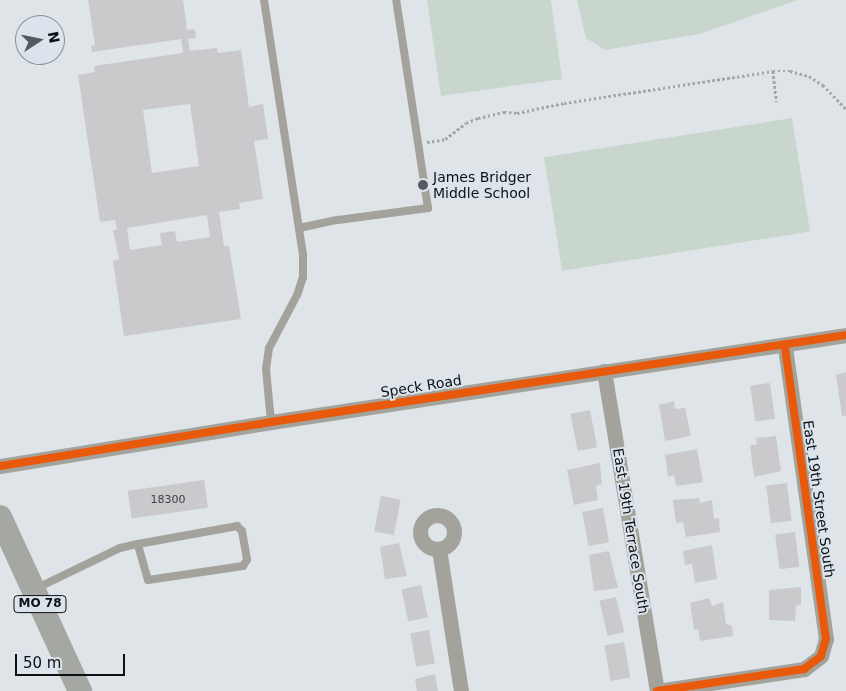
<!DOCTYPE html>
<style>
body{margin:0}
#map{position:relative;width:846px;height:691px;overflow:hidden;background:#dfe4e9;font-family:"DejaVu Sans",sans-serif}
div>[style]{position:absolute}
.green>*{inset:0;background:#c8d6ce;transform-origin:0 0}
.building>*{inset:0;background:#cacacd;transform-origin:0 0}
.path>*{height:2.5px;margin-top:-1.25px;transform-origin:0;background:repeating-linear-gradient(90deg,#a4a7a3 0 2.5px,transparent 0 5px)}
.service>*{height:8px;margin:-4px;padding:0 4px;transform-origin:4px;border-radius:4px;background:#a3a39c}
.minor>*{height:15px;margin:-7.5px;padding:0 7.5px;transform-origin:7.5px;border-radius:7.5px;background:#a3a39c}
.minor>.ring{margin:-7.5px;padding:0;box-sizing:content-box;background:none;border:15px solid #a3a39c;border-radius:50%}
.primary>*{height:24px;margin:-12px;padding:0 12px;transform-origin:12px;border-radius:12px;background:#a5a8a2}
.cycleway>*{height:8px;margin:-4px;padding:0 4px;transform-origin:4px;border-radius:4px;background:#e8590c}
.dots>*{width:14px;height:14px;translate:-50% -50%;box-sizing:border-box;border:2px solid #dbe4ed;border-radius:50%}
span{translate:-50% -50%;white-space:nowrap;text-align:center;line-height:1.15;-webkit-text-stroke:4px #dbe4ed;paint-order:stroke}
.number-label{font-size:11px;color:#3e4044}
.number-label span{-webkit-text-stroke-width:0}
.shield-label span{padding:1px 4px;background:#dbe4ed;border:1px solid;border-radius:4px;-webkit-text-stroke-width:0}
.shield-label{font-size:12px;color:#0d1013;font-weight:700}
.poi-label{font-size:14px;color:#0d1013}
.left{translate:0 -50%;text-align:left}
.street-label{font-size:14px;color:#0d1013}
.north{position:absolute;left:15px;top:15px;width:50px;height:50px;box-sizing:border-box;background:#dbe4ed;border:1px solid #898f96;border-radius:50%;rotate:79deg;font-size:14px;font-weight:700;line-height:20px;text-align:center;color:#0d1013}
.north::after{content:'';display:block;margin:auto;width:18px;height:22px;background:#565a5e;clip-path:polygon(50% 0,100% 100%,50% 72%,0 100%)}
.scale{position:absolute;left:15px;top:654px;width:110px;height:22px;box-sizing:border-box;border:2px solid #0d1013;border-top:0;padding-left:6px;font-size:15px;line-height:18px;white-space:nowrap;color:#0d1013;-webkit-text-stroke:4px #dbe4ed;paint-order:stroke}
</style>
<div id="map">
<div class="green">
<div style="clip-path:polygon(427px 0,551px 0,562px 79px,441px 96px)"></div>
<div style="clip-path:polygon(577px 0,798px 0,699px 34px,605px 50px,586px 38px)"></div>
<div style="left:792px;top:118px;width:115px;height:251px;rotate:81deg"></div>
</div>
<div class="building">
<div style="clip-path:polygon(evenodd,88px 0,183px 0,187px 30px,195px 29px,196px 38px,188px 39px,190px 51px,217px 48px,218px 53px,241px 50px,249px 107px,263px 104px,268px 139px,254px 141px,263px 199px,239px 203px,240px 209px,219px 212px,224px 246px,229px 246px,241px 319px,124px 336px,113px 261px,119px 259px,113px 230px,117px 230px,115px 220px,100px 222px,78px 75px,95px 72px,94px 66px,183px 53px,181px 39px,92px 52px,91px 46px,95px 45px,88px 0,190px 104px,199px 166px,152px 173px,143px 110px,190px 104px,88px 0,207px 215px,210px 237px,177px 242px,175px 231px,160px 233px,162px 245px,130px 250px,127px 228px,207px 215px)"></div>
<div style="clip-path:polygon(846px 372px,846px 416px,842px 416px,836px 375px)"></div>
<div style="left:770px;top:383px;width:36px;height:20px;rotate:82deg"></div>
<div style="clip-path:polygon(674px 401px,675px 409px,685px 408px,691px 436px,665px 441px,659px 405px)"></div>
<div style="left:590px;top:410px;width:38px;height:20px;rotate:79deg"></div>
<div style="clip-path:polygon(776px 436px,781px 471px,754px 477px,750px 445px,757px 445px,756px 438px)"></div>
<div style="clip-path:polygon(697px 449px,703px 482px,676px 486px,674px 475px,668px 477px,665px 455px)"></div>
<div style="clip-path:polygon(600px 463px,602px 484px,596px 486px,598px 500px,574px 505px,567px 470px)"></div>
<div style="left:204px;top:480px;width:28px;height:77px;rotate:82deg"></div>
<div style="left:787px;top:483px;width:38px;height:21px;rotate:83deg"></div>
<div style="left:381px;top:496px;width:20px;height:36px;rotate:11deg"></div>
<div style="clip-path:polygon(699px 498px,700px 503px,712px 500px,714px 519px,719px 518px,720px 532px,686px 537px,683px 522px,676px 523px,673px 500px)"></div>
<div style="left:603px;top:508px;width:35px;height:21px;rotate:80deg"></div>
<div style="left:795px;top:532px;width:35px;height:20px;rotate:83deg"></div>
<div style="clip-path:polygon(399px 543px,407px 576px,385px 579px,380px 547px)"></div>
<div style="clip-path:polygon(712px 545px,717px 579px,695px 583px,692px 564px,685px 565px,683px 551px)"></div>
<div style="clip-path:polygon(609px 551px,618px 588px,594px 591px,589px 555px)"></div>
<div style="left:421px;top:585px;width:33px;height:20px;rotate:78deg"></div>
<div style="clip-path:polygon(801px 587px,801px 604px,796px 606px,795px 621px,769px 620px,769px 590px)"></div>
<div style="left:616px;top:597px;width:36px;height:17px;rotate:77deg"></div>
<div style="clip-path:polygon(709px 598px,712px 606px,723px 602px,726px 624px,732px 626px,733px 636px,700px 641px,698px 629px,694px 630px,690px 603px)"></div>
<div style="left:429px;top:630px;width:34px;height:19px;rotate:80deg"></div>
<div style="left:624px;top:642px;width:36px;height:20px;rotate:80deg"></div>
<div style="clip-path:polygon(435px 674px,438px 691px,417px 691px,415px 679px)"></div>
</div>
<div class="path">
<div style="left:773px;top:71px;width:17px"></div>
<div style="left:790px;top:71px;width:20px;rotate:15deg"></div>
<div style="left:809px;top:76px;width:17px;rotate:33deg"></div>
<div style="left:823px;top:85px;width:33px;rotate:46deg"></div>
<div style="left:427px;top:142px;width:18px;rotate:-9deg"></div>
<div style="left:445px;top:139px;width:26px;rotate:-37deg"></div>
<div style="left:466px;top:123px;width:13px;rotate:-23deg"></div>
<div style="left:478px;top:118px;width:27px;rotate:-13deg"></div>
<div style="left:504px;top:112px;width:13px;rotate:4deg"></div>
<div style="left:517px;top:113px;width:48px;rotate:-12deg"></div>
<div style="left:564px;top:103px;width:211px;rotate:-8.7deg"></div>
<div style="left:773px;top:71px;width:31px;rotate:83deg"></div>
</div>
<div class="service">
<div style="left:264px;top:0;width:257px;rotate:81.3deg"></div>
<div style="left:303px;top:254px;width:23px;rotate:90deg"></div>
<div style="left:303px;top:277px;width:19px;rotate:108deg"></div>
<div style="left:297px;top:295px;width:60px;rotate:117.8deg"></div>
<div style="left:269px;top:348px;width:21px;rotate:98deg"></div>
<div style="left:266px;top:369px;width:53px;rotate:84.6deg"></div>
<div style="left:299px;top:228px;width:40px;rotate:-12deg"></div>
<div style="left:338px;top:220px;width:91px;rotate:-7.6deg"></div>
<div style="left:428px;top:208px;width:210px;rotate:-98.7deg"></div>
<div style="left:35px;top:589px;width:94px;rotate:-25.8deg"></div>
<div style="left:120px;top:548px;width:18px;rotate:-13deg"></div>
<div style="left:138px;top:544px;width:101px;rotate:-10.3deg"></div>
<div style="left:237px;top:526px;width:7px;rotate:45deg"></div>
<div style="left:242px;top:531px;width:29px;rotate:80deg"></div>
<div style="left:247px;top:560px;width:7px;rotate:124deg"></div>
<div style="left:243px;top:566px;width:96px;rotate:171.6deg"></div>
<div style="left:148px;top:580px;width:37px;rotate:-106deg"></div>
</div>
<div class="minor">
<div style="left:604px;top:371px;width:324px;rotate:80.6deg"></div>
<div style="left:0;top:466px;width:275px;rotate:-9.2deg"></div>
<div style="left:271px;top:422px;width:582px;rotate:-8.6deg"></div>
<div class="ring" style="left:420px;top:515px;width:19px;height:19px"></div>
<div style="left:439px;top:549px;width:144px;rotate:81.2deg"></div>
<div style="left:657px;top:691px;width:149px;rotate:-8.5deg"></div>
<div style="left:804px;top:669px;width:21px;rotate:-37deg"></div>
<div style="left:821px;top:656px;width:18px;rotate:-74deg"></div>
<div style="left:826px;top:639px;width:296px;rotate:-98deg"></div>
</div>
<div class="primary">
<div style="left:0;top:517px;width:192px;rotate:65.3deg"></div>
</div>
<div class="cycleway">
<div style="left:0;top:466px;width:275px;rotate:-9.2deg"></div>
<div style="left:271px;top:422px;width:582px;rotate:-8.6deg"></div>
<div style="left:657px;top:691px;width:149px;rotate:-8.5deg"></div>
<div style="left:804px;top:669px;width:21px;rotate:-37deg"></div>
<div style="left:821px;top:656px;width:18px;rotate:-74deg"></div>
<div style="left:826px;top:639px;width:296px;rotate:-98deg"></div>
</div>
<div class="dots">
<div style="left:423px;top:185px;background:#565a5e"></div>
</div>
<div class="number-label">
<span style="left:168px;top:500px">18300</span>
</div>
<div class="shield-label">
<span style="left:40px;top:604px">MO 78</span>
</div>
<div class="poi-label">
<span class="left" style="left:433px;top:185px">James Bridger<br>Middle School</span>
</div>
<div class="street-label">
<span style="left:421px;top:386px;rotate:-9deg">Speck Road</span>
<span style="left:819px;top:499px;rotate:82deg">East 19th Street South</span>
<span style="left:631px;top:531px;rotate:81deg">East 19th Terrace South</span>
</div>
<div class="north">N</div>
<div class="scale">50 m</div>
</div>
